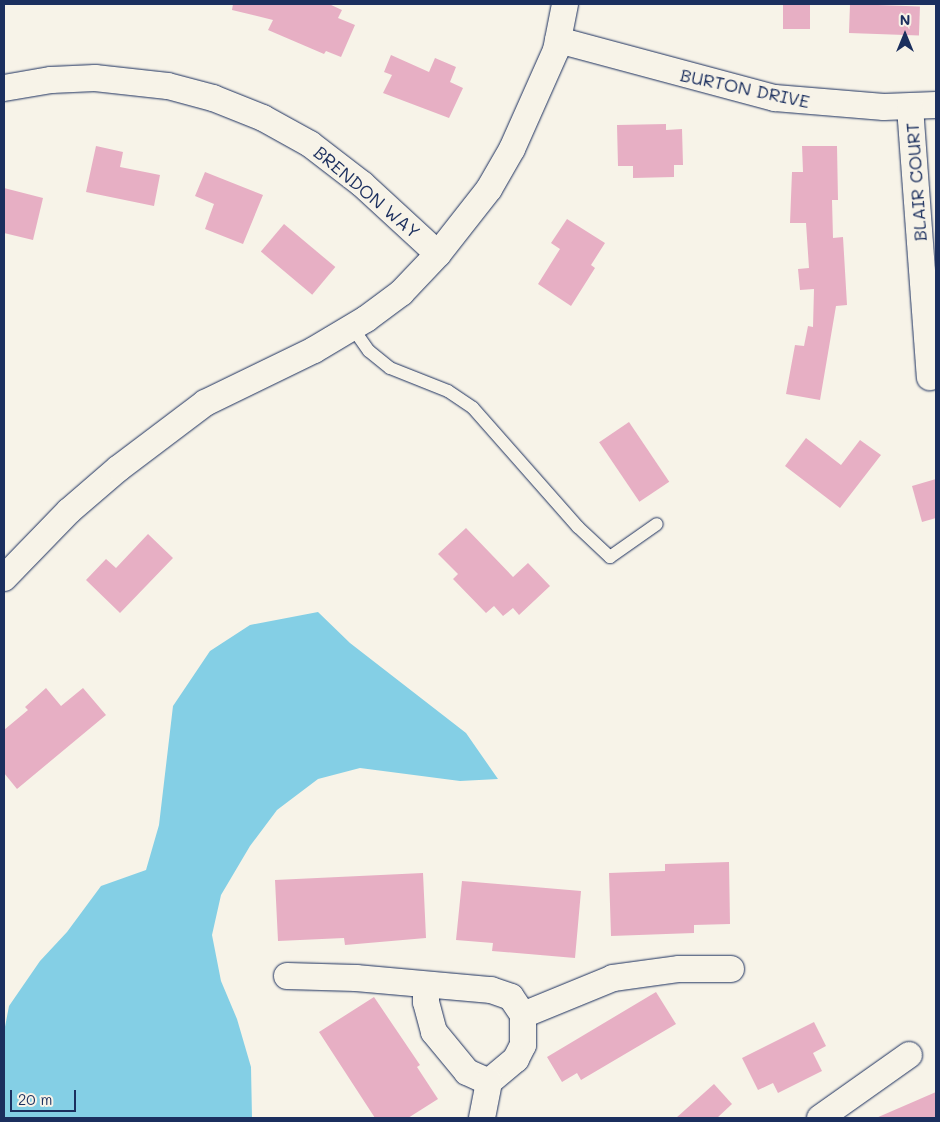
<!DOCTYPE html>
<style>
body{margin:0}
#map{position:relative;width:940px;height:1122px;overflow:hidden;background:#f7f3e8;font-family:Mali,sans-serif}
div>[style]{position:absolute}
.water>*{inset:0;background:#84cfe5}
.building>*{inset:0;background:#e7afc4;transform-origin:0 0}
.roads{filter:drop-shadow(0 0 1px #1b2f5e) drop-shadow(0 0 1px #1b2f5e)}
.service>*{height:12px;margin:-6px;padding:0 6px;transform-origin:6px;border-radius:6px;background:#f7f3e8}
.minor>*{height:26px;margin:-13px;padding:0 13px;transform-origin:13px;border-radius:13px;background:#f7f3e8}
span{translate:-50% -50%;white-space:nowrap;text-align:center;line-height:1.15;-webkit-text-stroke:5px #f7f3e8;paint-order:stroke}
.street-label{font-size:18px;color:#1b2f5e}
.frame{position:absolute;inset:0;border:5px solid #1b2f5e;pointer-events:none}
.north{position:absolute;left:880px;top:10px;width:50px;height:50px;-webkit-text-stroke:4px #f7f3e8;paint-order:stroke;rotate:0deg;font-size:14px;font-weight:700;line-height:20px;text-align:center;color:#1b2f5e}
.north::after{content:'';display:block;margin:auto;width:18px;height:22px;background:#1b2f5e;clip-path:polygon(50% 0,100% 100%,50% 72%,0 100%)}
.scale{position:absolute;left:10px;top:1090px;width:66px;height:22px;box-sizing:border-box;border:2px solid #1b2f5e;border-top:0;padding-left:6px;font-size:15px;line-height:18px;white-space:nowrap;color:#1b2f5e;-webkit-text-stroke:4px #f7f3e8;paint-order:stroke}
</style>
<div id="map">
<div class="water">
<div style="clip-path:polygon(318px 612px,350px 643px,466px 733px,498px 779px,460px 781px,360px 768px,318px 779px,277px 810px,250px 846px,221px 895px,212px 935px,221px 981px,237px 1019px,251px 1067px,252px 1118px,4px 1118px,4px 1032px,9px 1006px,40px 961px,67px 932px,101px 886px,146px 870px,159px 825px,173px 706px,210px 651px,250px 625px)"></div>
</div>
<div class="building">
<div style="clip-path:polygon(233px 4px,329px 4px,342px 10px,338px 18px,355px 25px,341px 57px,326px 51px,324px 54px,268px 30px,273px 20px,232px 10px)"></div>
<div style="left:783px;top:4px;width:27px;height:25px"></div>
<div style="left:850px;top:4px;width:70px;height:29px;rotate:2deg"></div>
<div style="clip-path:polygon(391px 55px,429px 72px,435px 58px,456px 67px,450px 82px,463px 88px,449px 118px,383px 93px,392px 75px,384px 72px)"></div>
<div style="clip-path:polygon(666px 124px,666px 130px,682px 129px,683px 165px,674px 165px,674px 177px,633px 178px,633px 166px,618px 166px,617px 125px)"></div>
<div style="clip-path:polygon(96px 146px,123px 152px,120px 167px,160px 175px,154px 206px,86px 192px)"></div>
<div style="clip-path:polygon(802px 146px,837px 146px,838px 200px,832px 200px,833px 238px,843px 237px,847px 305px,836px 306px,820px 400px,786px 394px,795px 345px,804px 346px,808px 326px,813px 327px,814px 289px,800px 290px,798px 269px,809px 268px,806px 223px,790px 223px,792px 172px,803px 172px)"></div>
<div style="clip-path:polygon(205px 172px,263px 195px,243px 244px,205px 229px,214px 204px,195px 196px)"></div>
<div style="clip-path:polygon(4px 188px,43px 198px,33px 240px,4px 233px)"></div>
<div style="clip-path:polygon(567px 219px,605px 243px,591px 265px,595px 268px,571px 306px,538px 284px,560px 249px,551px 243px)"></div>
<div style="left:284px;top:224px;width:67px;height:36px;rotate:40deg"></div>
<div style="left:629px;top:422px;width:72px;height:36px;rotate:56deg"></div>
<div style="clip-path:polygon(806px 438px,841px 465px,860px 440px,881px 455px,840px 508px,785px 466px)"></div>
<div style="clip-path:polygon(936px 479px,936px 518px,922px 522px,912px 486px)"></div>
<div style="clip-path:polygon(466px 528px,513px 577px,528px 563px,550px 586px,519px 615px,513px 608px,503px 616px,494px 606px,486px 613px,453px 579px,458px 574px,438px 554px)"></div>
<div style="clip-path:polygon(148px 534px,173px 558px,120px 613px,86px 580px,106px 559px,116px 568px)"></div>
<div style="clip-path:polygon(46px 688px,61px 706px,83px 688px,106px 715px,17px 789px,4px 773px,4px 730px,28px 710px,25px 707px)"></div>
<div style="clip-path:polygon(729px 862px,730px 924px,694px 925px,694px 933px,611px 936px,609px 873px,665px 871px,665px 864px)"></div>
<div style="clip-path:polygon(423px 873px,426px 938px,345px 945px,344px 938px,278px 941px,275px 880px)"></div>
<div style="clip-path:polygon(462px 881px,581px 891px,575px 958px,492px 951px,493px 943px,456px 940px)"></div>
<div style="clip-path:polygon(656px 992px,676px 1024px,581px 1080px,577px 1073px,562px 1082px,547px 1057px)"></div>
<div style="clip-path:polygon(374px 997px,420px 1065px,417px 1067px,438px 1099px,408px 1118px,375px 1118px,319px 1032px)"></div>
<div style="clip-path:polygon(814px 1022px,826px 1046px,813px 1053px,822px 1071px,778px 1093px,773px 1083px,758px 1090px,742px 1058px)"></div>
<div style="clip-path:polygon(714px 1084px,732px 1104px,717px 1118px,676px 1118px)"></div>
<div style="clip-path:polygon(936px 1092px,936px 1118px,876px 1118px)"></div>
</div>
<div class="roads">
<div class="service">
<div style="left:352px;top:327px;width:29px;rotate:55deg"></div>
<div style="left:369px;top:351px;width:27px;rotate:39deg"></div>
<div style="left:390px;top:368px;width:62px;rotate:21.6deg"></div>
<div style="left:448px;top:391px;width:30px;rotate:34deg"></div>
<div style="left:473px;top:408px;width:159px;rotate:48.6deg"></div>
<div style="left:578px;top:527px;width:44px;rotate:43.2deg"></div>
<div style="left:610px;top:557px;width:57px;rotate:-35.1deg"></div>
</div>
<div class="minor">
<div style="left:558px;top:40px;width:225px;rotate:15deg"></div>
<div style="left:775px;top:98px;width:109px;rotate:4.7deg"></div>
<div style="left:884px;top:107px;width:52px;rotate:-2.2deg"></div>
<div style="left:4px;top:88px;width:48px;rotate:-9.7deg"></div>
<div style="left:51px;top:80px;width:44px;rotate:-2.6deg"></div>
<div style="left:95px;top:78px;width:73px;rotate:6.3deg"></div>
<div style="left:168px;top:86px;width:47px;rotate:14.9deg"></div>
<div style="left:213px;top:98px;width:54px;rotate:21.8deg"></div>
<div style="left:263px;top:118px;width:54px;rotate:29deg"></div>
<div style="left:310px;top:144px;width:66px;rotate:37.6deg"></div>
<div style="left:362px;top:184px;width:103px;rotate:42.6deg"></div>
<div style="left:910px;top:107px;width:271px;rotate:85.8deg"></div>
<div style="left:4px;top:578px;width:93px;rotate:-45.9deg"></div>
<div style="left:69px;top:511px;width:66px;rotate:-40.7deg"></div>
<div style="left:119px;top:468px;width:108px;rotate:-37.1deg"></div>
<div style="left:205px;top:403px;width:121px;rotate:-25.9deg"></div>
<div style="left:314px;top:350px;width:61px;rotate:-30.8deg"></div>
<div style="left:366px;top:319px;width:44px;rotate:-36.6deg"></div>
<div style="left:401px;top:293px;width:54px;rotate:-46.5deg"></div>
<div style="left:438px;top:254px;width:83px;rotate:-51.9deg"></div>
<div style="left:489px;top:189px;width:46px;rotate:-60.1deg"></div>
<div style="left:512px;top:149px;width:108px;rotate:-66deg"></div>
<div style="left:556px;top:50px;width:47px;rotate:-78.9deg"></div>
<div style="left:287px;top:976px;width:69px;rotate:1.7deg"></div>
<div style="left:356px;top:978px;width:136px;rotate:5.1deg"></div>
<div style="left:491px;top:990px;width:21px;rotate:19deg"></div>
<div style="left:511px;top:997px;width:22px;rotate:56deg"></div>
<div style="left:523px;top:1015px;width:30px;rotate:90deg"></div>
<div style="left:523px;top:1045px;width:16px;rotate:117deg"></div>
<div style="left:516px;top:1059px;width:35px;rotate:140deg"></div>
<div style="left:489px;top:1082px;width:24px;rotate:-156deg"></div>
<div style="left:467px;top:1072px;width:52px;rotate:-129.5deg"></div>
<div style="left:434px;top:1032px;width:31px;rotate:-105deg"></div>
<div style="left:426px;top:1002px;width:17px;rotate:-90deg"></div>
<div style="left:523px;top:1015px;width:97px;rotate:-22.3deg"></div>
<div style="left:613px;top:978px;width:67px;rotate:-7.8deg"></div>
<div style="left:679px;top:969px;width:52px"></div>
<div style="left:482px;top:1118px;width:37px;rotate:-79deg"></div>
<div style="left:820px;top:1118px;width:109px;rotate:-35.3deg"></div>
</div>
</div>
<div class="street-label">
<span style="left:745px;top:88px;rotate:12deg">BURTON DRIVE</span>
<span style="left:916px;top:182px;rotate:-94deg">BLAIR COURT</span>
<span style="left:367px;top:192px;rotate:40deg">BRENDON WAY</span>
</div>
<div class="frame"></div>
<div class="north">N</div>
<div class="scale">20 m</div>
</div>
